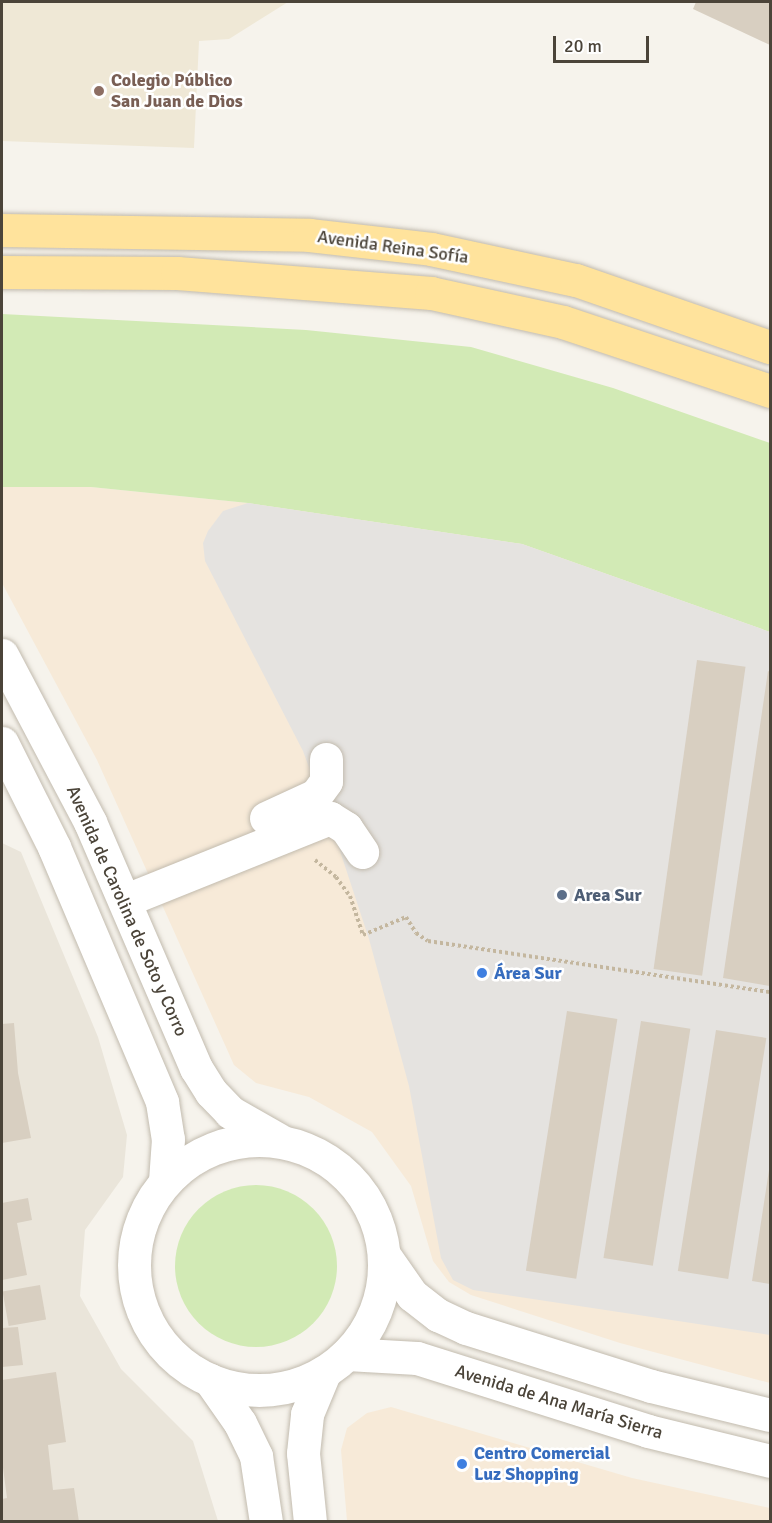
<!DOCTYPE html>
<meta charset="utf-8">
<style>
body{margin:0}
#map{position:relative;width:772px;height:1523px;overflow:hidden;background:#f6f3ec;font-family:Signika,sans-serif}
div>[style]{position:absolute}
.residential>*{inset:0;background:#eae5da}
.commercial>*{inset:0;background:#f7ead8}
.education>*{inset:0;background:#efe8d6}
.green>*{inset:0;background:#d2eab5}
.round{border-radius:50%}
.parking>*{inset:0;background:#e5e3e0}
.building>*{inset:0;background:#d8cfc1;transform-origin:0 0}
.path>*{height:4px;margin-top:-2px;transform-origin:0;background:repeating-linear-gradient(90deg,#c4b79f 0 3px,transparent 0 6px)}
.roads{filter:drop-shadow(0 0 2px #c2bbae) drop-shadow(0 0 2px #c2bbae)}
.minor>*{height:33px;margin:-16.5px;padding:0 16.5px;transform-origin:16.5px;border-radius:16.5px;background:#fff}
.minor>.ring{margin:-16.5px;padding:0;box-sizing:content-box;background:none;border:33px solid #fff;border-radius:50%}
.major>*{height:33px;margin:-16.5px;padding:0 16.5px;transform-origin:16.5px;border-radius:16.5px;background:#ffe39c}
.dots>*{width:16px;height:16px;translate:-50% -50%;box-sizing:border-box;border:3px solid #fff;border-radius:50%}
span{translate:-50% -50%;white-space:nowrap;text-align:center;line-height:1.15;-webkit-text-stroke:5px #fff;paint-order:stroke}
.education-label{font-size:18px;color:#785e54;font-weight:700}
.left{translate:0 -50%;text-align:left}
.street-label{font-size:18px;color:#4b4439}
.service-label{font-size:18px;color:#4e5e75;font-weight:700}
.shop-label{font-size:18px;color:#366cbe;font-weight:700}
.frame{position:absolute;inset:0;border:3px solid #4b4439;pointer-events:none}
.scale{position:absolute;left:553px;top:36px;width:96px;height:27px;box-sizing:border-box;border:3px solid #4b4439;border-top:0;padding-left:8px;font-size:18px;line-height:21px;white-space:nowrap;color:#4b4439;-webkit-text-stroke:4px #fff;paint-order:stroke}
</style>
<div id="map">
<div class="residential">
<div style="clip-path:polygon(2px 843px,21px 852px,98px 1037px,127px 1135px,123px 1177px,85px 1230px,80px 1296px,121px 1369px,193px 1441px,218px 1521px,2px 1521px)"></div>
</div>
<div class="commercial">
<div style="clip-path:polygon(2px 487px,91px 487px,248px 503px,522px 544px,770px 632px,770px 1383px,620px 1343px,471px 1295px,449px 1282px,433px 1261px,411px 1186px,372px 1132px,309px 1097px,256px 1083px,234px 1065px,97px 760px,2px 583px)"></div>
<div style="clip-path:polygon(391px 1407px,632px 1478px,770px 1508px,770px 1521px,347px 1521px,341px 1450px,347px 1428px,367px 1413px)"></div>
</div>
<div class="education">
<div style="clip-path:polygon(2px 2px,288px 2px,229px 39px,199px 41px,194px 148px,2px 141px)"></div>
</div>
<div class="green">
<div style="clip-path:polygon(2px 314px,306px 330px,471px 347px,613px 388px,770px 443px,770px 632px,522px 544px,248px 503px,91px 487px,2px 487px)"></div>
<div class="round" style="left:175px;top:1185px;width:162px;height:162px"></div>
</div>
<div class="parking">
<div style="clip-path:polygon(248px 503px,522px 544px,770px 632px,770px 1335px,473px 1290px,453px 1280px,441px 1258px,409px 1086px,369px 939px,340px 851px,303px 751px,205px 561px,203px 543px,208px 531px,223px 511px)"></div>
</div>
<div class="building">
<div style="clip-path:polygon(696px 2px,770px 2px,770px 45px,693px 9px)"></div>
<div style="left:697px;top:660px;width:49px;height:312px;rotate:8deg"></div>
<div style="clip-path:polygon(768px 671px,770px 672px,770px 986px,723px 978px)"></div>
<div style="left:567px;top:1011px;width:51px;height:263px;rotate:9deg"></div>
<div style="left:641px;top:1021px;width:50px;height:240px;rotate:9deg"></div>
<div style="clip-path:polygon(14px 1023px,18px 1073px,31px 1138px,2px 1143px,2px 1024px)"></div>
<div style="left:716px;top:1030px;width:51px;height:244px;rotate:9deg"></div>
<div style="clip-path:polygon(769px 1170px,770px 1170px,770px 1284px,752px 1281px)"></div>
<div style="clip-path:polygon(28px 1198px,32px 1220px,17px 1223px,27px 1275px,2px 1280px,2px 1203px)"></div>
<div style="left:40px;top:1285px;width:35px;height:38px;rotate:80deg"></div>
<div style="clip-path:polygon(18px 1327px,23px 1365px,2px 1367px,2px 1328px)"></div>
<div style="clip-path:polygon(56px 1372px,66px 1442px,48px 1445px,53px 1490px,74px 1488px,79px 1522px,2px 1522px,2px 1499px,7px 1498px,2px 1460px,2px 1380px)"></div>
</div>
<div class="path">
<div style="left:315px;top:860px;width:27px;rotate:39deg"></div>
<div style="left:336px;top:877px;width:24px;rotate:54deg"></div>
<div style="left:350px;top:896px;width:41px;rotate:71.6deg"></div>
<div style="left:363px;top:935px;width:47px;rotate:-22.7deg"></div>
<div style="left:406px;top:917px;width:19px;rotate:58deg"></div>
<div style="left:416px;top:933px;width:14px;rotate:34deg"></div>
<div style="left:428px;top:941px;width:346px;rotate:8.5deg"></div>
</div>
<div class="roads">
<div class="minor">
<div style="left:2px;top:655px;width:189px;rotate:62.2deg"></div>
<div style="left:90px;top:822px;width:268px;rotate:66.7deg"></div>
<div style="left:196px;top:1068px;width:28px;rotate:58deg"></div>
<div style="left:211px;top:1092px;width:28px;rotate:46deg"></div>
<div style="left:230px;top:1112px;width:56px;rotate:29.7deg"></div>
<div style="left:2px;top:743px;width:116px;rotate:63.4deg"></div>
<div style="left:54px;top:847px;width:277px;rotate:67deg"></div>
<div style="left:162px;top:1102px;width:37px;rotate:81deg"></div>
<div style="left:168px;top:1139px;width:42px;rotate:94.1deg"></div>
<div style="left:266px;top:818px;width:55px;rotate:-24.7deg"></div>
<div style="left:316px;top:795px;width:17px;rotate:-54deg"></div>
<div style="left:326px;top:781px;width:22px;rotate:-90deg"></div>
<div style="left:126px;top:900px;width:220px;rotate:-21.9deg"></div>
<div style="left:330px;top:818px;width:19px;rotate:32deg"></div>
<div style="left:346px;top:828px;width:29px;rotate:56deg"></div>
<div class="ring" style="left:134px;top:1140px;width:217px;height:217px"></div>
<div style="left:384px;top:1255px;width:49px;rotate:55deg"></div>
<div style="left:412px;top:1295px;width:33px;rotate:38deg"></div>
<div style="left:438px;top:1315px;width:31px;rotate:25deg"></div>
<div style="left:466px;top:1328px;width:194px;rotate:17.4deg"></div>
<div style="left:651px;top:1386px;width:122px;rotate:13.7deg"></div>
<div style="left:347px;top:1354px;width:70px;rotate:3.3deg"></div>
<div style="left:417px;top:1358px;width:242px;rotate:17.5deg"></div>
<div style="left:648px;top:1431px;width:126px;rotate:13.8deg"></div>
<div style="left:210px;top:1380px;width:52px;rotate:55.1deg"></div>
<div style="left:240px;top:1423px;width:37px;rotate:64deg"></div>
<div style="left:256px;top:1456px;width:67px;rotate:81.4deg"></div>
<div style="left:310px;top:1522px;width:69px;rotate:-95.8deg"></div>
<div style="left:303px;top:1453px;width:39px;rotate:-84deg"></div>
<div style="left:307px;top:1414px;width:44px;rotate:-67.5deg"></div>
</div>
<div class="major">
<div style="left:2px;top:230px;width:307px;rotate:0.9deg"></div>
<div style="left:309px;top:235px;width:123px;rotate:6.5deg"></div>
<div style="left:431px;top:249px;width:148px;rotate:12.1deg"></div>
<div style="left:576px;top:280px;width:205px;rotate:19.1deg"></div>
<div style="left:2px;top:272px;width:175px;rotate:0.3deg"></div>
<div style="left:177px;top:273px;width:255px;rotate:4.5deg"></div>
<div style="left:431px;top:293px;width:135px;rotate:12.4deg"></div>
<div style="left:563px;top:322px;width:218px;rotate:18.4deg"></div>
</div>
</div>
<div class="dots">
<div style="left:99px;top:91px;background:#8d6e63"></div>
<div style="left:562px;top:895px;background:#5c6f8a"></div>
<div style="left:482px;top:973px;background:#3f7fe0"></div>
<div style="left:462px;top:1464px;background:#3f7fe0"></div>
</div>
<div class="education-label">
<span class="left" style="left:111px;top:91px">Colegio Público<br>San Juan de Dios</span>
</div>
<div class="street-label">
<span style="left:393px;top:247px;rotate:8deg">Avenida Reina Sofía</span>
<span style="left:127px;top:911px;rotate:66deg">Avenida de Carolina de Soto y Corro</span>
<span style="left:559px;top:1402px;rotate:17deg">Avenida de Ana María Sierra</span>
</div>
<div class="service-label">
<span class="left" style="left:574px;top:895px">Area Sur</span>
</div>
<div class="shop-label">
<span class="left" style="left:494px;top:973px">Área Sur</span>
<span class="left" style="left:474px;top:1464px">Centro Comercial<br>Luz Shopping</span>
</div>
<div class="frame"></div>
<div class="scale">20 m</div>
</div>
